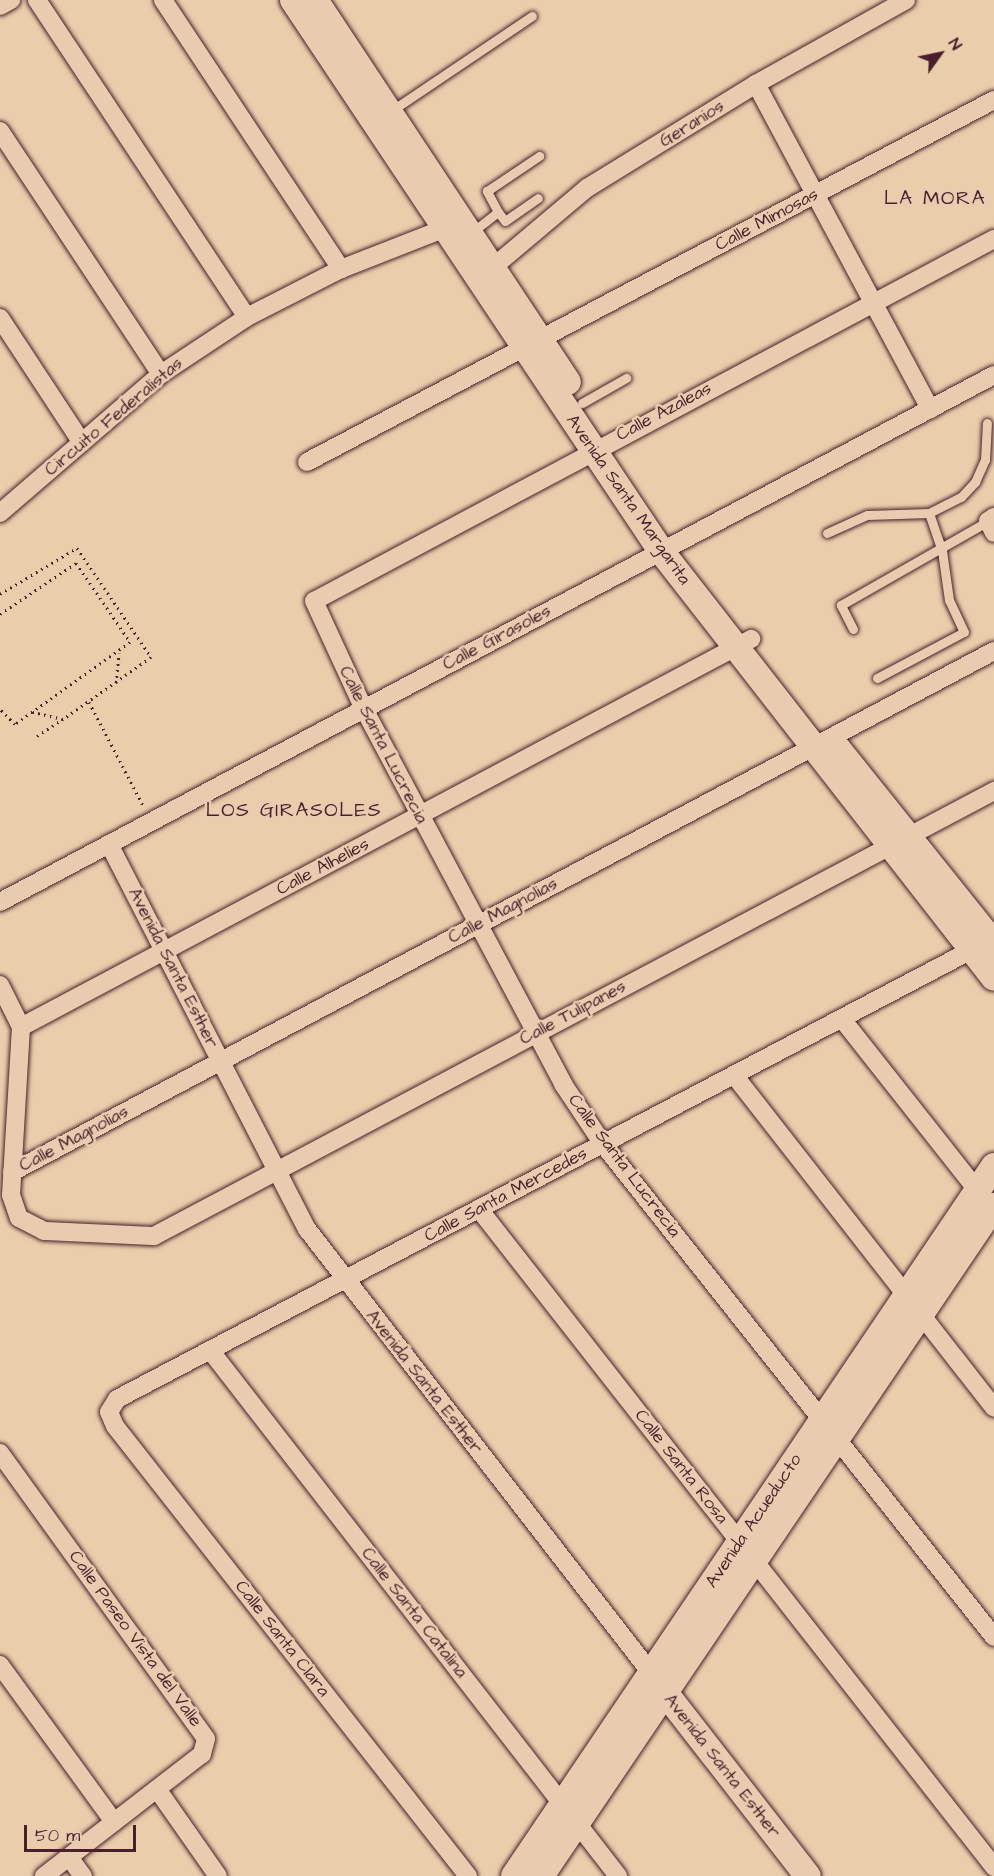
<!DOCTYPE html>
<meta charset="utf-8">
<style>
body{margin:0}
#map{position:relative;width:994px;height:1876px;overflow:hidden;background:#eaceac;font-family:"Architects Daughter",sans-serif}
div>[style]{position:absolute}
.path>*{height:3px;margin-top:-1.5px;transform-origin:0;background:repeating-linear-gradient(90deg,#4a1f2b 0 1.5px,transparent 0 6px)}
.roads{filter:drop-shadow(0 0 2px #4a1f2b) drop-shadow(0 0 2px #4a1f2b)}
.lane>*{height:9px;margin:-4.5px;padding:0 4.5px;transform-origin:4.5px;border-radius:4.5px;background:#e9ccb0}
.street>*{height:18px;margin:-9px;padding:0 9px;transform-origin:9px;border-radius:9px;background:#e9ccb0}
.secondary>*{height:26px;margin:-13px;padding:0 13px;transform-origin:13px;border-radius:13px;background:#e9ccb0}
span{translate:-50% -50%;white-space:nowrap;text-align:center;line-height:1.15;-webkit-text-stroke:5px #e9ccb0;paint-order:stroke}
.street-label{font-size:18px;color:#4a1f2b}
.neighbourhood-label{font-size:20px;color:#4a1f2b;letter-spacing:1.5px}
.north{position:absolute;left:910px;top:24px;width:60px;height:60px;-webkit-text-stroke:4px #e9ccb0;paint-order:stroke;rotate:57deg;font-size:16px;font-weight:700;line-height:24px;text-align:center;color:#4a1f2b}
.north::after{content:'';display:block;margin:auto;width:21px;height:27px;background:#4a1f2b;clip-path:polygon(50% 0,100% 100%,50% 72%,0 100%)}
.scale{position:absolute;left:24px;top:1825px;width:112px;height:27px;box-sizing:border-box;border:3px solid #4a1f2b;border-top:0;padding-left:8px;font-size:18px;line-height:21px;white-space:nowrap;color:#4a1f2b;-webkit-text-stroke:4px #e9ccb0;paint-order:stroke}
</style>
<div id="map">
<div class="path">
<div style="left:0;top:594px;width:90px;rotate:-30.9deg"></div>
<div style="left:77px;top:548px;width:132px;rotate:55.8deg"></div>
<div style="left:151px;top:657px;width:108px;rotate:144.8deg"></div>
<div style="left:63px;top:719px;width:31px;rotate:-167deg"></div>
<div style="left:0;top:614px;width:92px;rotate:-33.9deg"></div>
<div style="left:76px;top:563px;width:96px;rotate:55.6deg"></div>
<div style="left:130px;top:642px;width:141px;rotate:144.5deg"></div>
<div style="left:15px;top:724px;width:21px;rotate:-135deg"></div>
<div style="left:116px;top:683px;width:30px;rotate:-84deg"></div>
<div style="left:89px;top:702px;width:119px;rotate:62.4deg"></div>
<div style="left:37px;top:736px;width:31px;rotate:-33deg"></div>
</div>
<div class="roads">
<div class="lane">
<div style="left:391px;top:111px;width:170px;rotate:-34deg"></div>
<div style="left:498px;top:212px;width:11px;rotate:52deg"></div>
<div style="left:505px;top:221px;width:40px;rotate:-34.9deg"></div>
<div style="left:471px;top:233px;width:34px;rotate:-38deg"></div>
<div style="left:498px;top:212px;width:24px;rotate:-118deg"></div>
<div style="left:487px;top:191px;width:63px;rotate:-33.9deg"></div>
<div style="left:582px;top:403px;width:51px;rotate:-29.6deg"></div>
<div style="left:827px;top:533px;width:44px;rotate:-24.2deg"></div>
<div style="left:867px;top:515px;width:62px;rotate:-1.8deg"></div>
<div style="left:929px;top:513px;width:36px;rotate:-27deg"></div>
<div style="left:961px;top:497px;width:21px;rotate:-47deg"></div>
<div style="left:975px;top:482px;width:24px;rotate:-66deg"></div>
<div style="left:985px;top:460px;width:37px;rotate:-87deg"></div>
<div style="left:853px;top:629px;width:27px;rotate:-117deg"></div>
<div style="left:841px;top:605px;width:169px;rotate:-29.7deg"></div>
<div style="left:877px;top:678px;width:98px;rotate:-27.9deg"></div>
<div style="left:964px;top:632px;width:35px;rotate:-115deg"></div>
<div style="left:949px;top:600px;width:49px;rotate:-98.1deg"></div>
<div style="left:942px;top:551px;width:40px;rotate:-108.9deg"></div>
</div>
<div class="street">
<div style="left:37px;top:0;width:380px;rotate:56.5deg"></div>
<div style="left:163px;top:0;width:323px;rotate:56.5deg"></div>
<div style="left:0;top:6px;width:13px;rotate:-29deg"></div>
<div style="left:756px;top:84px;width:369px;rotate:61.8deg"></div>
<div style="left:0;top:131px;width:291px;rotate:56.5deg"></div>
<div style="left:994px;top:239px;width:770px;rotate:151.97deg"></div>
<div style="left:314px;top:601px;width:119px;rotate:65.2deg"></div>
<div style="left:364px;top:709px;width:425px;rotate:62deg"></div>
<div style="left:563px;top:1084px;width:72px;rotate:56.3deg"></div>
<div style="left:603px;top:1144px;width:629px;rotate:51.58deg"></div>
<div style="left:492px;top:268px;width:124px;rotate:-40.1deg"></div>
<div style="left:587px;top:188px;width:198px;rotate:-31.6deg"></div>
<div style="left:756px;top:84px;width:172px;rotate:-29.2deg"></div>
<div style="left:0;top:318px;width:149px;rotate:56.7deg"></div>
<div style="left:307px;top:462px;width:777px;rotate:-27.79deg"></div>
<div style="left:0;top:513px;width:213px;rotate:-40.8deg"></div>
<div style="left:161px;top:374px;width:103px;rotate:-33.5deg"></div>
<div style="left:247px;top:317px;width:106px;rotate:-27.1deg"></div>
<div style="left:341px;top:269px;width:123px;rotate:-21.4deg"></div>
<div style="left:994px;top:517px;width:7px;rotate:146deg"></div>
<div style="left:988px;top:521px;width:13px;rotate:63deg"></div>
<div style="left:109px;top:844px;width:433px;rotate:62.8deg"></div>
<div style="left:307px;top:1229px;width:562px;rotate:52.23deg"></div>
<div style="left:0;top:902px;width:1125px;rotate:-27.93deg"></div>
<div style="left:0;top:985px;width:47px;rotate:63.4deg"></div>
<div style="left:21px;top:1027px;width:168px;rotate:93.4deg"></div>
<div style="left:11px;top:1195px;width:24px;rotate:71deg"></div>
<div style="left:19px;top:1218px;width:28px;rotate:27deg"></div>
<div style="left:44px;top:1231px;width:110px;rotate:2.6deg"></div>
<div style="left:154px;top:1236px;width:951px;rotate:-27.91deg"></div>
<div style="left:842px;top:1019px;width:229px;rotate:51.7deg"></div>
<div style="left:21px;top:1027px;width:827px;rotate:-27.99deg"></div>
<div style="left:734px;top:1075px;width:422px;rotate:52deg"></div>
<div style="left:12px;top:1172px;width:1112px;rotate:-27.95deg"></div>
<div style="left:479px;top:1209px;width:836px;rotate:51.95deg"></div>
<div style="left:210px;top:1350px;width:666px;rotate:52.2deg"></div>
<div style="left:0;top:1453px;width:352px;rotate:54.2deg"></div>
<div style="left:206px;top:1739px;width:16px;rotate:105deg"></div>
<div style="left:202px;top:1754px;width:200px;rotate:142.3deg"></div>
<div style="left:0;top:1665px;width:194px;rotate:54deg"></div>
<div style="left:157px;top:1789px;width:106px;rotate:55deg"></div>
<div style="left:69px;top:1857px;width:24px;rotate:54deg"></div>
<div style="left:468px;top:1876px;width:572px;rotate:-128.11deg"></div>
<div style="left:115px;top:1426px;width:15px;rotate:-113deg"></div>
<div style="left:109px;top:1412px;width:15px;rotate:-58deg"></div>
<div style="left:117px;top:1399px;width:976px;rotate:-27.72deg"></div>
</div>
<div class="secondary">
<div style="left:293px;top:0;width:663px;rotate:56.26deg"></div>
<div style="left:661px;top:551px;width:541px;rotate:52.05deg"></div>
<div style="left:315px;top:0;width:458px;rotate:56.5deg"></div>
<div style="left:838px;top:749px;width:250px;rotate:51.3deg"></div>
<div style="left:656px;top:1681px;width:247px;rotate:52.1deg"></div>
<div style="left:514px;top:1876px;width:857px;rotate:-55.94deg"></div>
<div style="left:541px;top:1876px;width:809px;rotate:-55.94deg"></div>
</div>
</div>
<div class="street-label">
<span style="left:692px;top:124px;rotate:-32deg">Geranios</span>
<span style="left:767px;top:220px;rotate:-28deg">Calle Mimosas</span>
<span style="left:664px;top:412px;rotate:-28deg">Calle Azaleas</span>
<span style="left:114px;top:417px;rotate:-40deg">Circuito Federalistas</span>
<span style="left:628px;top:500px;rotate:55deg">Avenida Santa Margarita</span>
<span style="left:497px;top:638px;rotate:-28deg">Calle Girasoles</span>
<span style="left:383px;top:745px;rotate:63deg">Calle Santa Lucrecia</span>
<span style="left:323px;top:867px;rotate:-28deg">Calle Alhelíes</span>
<span style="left:503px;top:911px;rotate:-28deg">Calle Magnolias</span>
<span style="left:173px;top:968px;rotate:63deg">Avenida Santa Esther</span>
<span style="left:573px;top:1013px;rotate:-28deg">Calle Tulipanes</span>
<span style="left:74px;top:1139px;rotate:-28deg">Calle Magnolias</span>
<span style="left:624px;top:1166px;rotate:53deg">Calle Santa Lucrecia</span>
<span style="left:506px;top:1195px;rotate:-28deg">Calle Santa Mercedes</span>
<span style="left:424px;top:1382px;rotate:52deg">Avenida Santa Esther</span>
<span style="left:681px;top:1467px;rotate:52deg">Calle Santa Rosa</span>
<span style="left:754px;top:1521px;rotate:-56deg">Avenida Acueducto</span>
<span style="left:414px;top:1613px;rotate:52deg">Calle Santa Catalina</span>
<span style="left:135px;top:1639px;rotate:54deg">Calle Paseo Vista del Valle</span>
<span style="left:282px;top:1639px;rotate:52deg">Calle Santa Clara</span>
<span style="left:722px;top:1766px;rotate:52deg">Avenida Santa Esther</span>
</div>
<div class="neighbourhood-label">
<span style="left:935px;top:198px">LA MORA</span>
<span style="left:294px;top:810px">LOS GIRASOLES</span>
</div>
<div class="north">N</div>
<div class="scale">50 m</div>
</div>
